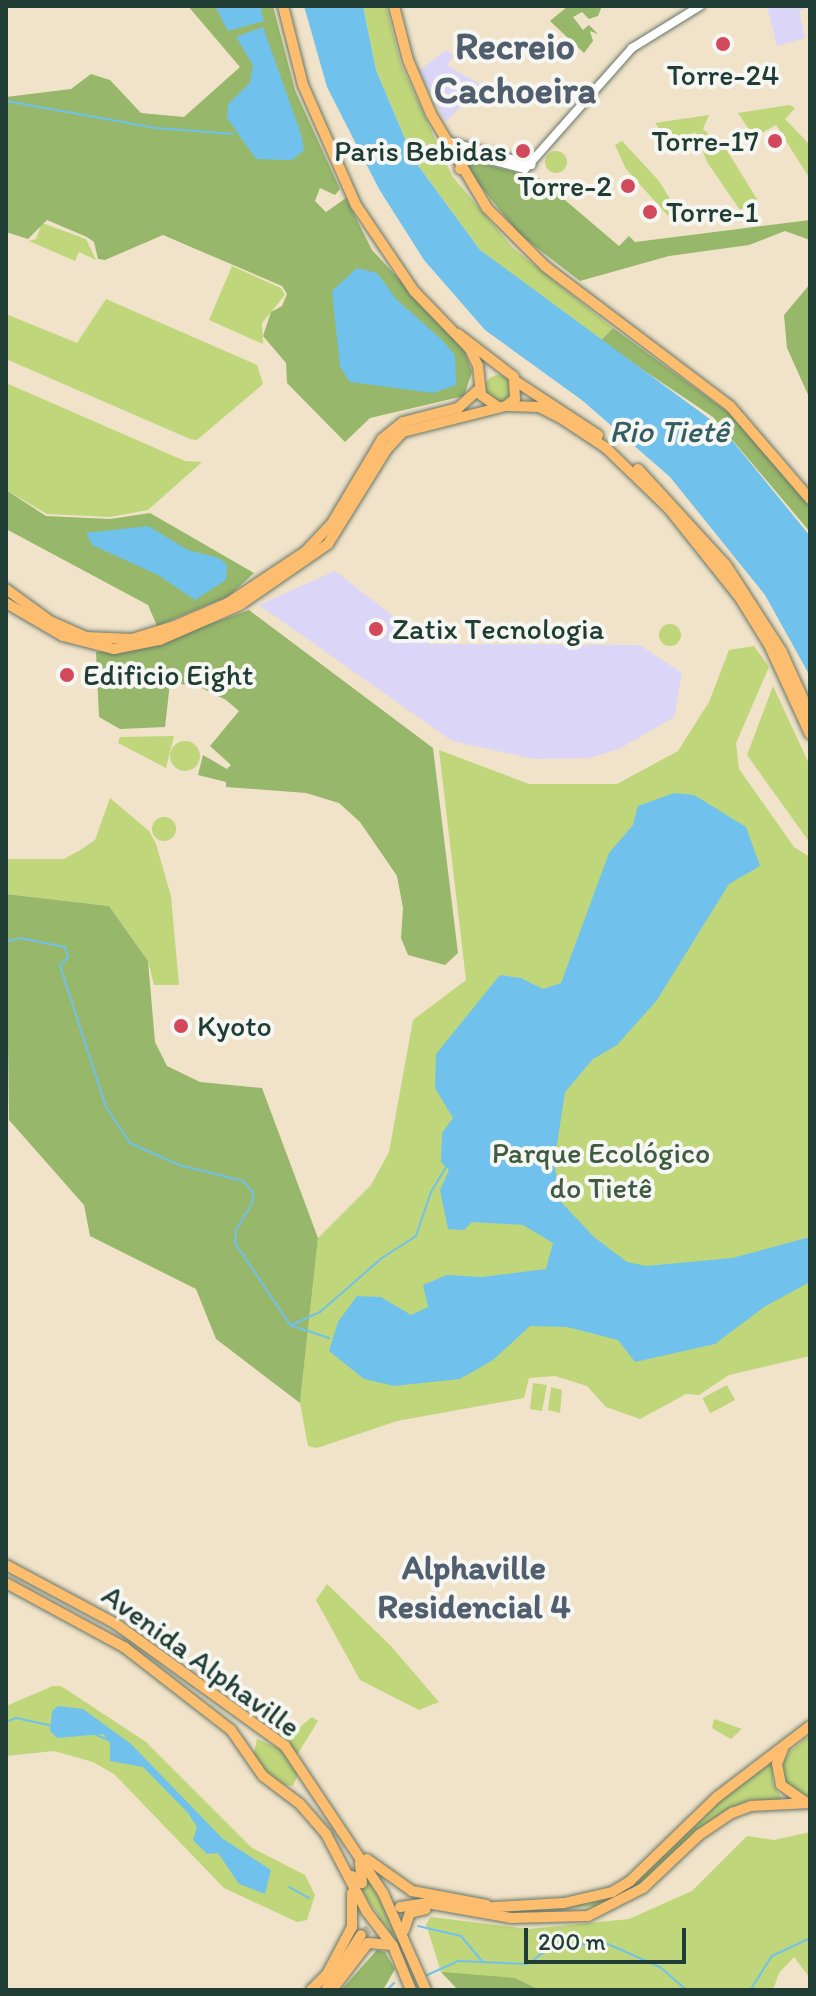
<!DOCTYPE html>
<meta charset="utf-8">
<style>
body{margin:0}
#map{position:relative;width:816px;height:1996px;overflow:hidden;background:#f0e3c9;font-family:Itim,sans-serif}
div>[style]{position:absolute}
.built>*{inset:0;background:#dbd6f7}
.green>*{inset:0;background:#bfd67a;transform-origin:0 0}
.round{border-radius:50%}
.forest>*{inset:0;background:#97b76a}
.water>*{inset:0;background:#70c2ec}
.stream>*{height:2px;margin:-1px;padding:0 1px;transform-origin:1px;border-radius:1px;background:#70c2ec}
.major-tunnel>*{height:10px;margin-top:-5px;transform-origin:0;background:repeating-linear-gradient(90deg,#c6c2ab 0 10px,transparent 0 15px)}
.roads{filter:drop-shadow(0 0 2px #687768) drop-shadow(0 0 2px #687768)}
.minor>*{height:8px;margin:-4px;padding:0 4px;transform-origin:4px;border-radius:4px;background:#fff}
.major>*{height:10px;margin:-5px;padding:0 5px;transform-origin:5px;border-radius:5px;background:#fcbd6f}
.dots>*{width:22px;height:22px;translate:-50% -50%;box-sizing:border-box;border:4px solid #f6f6f2;border-radius:50%}
span{translate:-50% -50%;white-space:nowrap;text-align:center;line-height:1.15;-webkit-text-stroke:8px #f6f6f2;paint-order:stroke}
.poi-label{font-size:30px;color:#1f3d34}
.right{translate:-100% -50%;text-align:right}
.left{translate:0 -50%;text-align:left}
.park-label{font-size:30px;color:#3f5c42}
.street-label{font-size:30px;color:#1f3d34}
.water-label{font-size:32px;color:#335e62;font-style:italic}
.quarter-label{font-size:34px;color:#515e6d;font-weight:700}
.district-label{font-size:38px;color:#515e6d;font-weight:700}
.frame{position:absolute;inset:0;border:8px solid #1f3d34;pointer-events:none}
.scale{position:absolute;left:524px;top:1928px;width:162px;height:36px;box-sizing:border-box;border:4px solid #1f3d34;border-top:0;padding-left:10px;font-size:24px;line-height:28px;white-space:nowrap;color:#1f3d34;-webkit-text-stroke:6px #f6f6f2;paint-order:stroke}
</style>
<div id="map">
<div class="built">
<div style="clip-path:polygon(767px 6px,810px 6px,799px 11px,805px 38px,777px 46px)"></div>
<div style="clip-path:polygon(446px 50px,454px 56px,447px 65px,481px 85px,446px 122px,419px 71px)"></div>
<div style="clip-path:polygon(335px 571px,429px 644px,640px 645px,682px 673px,674px 717px,619px 749px,589px 758px,534px 759px,452px 741px,259px 605px)"></div>
</div>
<div class="green">
<div style="clip-path:polygon(363px 6px,386px 6px,401px 64px,452px 176px,513px 248px,613px 328px,600px 341px,480px 250px,414px 160px,376px 70px)"></div>
<div style="clip-path:polygon(790px 105px,795px 108px,785px 119px,810px 145px,810px 179px,776px 125px,754px 137px,738px 113px)"></div>
<div style="clip-path:polygon(709px 115px,703px 129px,726px 149px,757px 199px,740px 210px,707px 162px,695px 132px,670px 144px,655px 123px)"></div>
<div style="clip-path:polygon(622px 141px,659px 181px,678px 212px,670px 218px,626px 169px,615px 145px)"></div>
<div class="round" style="left:545px;top:151px;width:22px;height:22px"></div>
<div style="clip-path:polygon(42px 223px,86px 239px,96px 260px,79px 252px,75px 261px,29px 241px,36px 239px)"></div>
<div style="clip-path:polygon(232px 266px,281px 288px,285px 295px,262px 323px,263px 344px,209px 320px)"></div>
<div style="clip-path:polygon(106px 299px,257px 365px,263px 384px,197px 440px,190px 439px,6px 359px,6px 314px,77px 343px)"></div>
<div class="round" style="left:485px;top:375px;width:28px;height:28px"></div>
<div style="clip-path:polygon(6px 383px,185px 461px,202px 462px,148px 510px,110px 517px,47px 514px,6px 490px)"></div>
<div class="round" style="left:659px;top:624px;width:22px;height:22px"></div>
<div style="clip-path:polygon(754px 646px,769px 667px,736px 743px,739px 769px,794px 847px,810px 857px,810px 1356px,729px 1375px,699px 1395px,686px 1394px,640px 1419px,606px 1407px,587px 1386px,555px 1376px,529px 1378px,524px 1398px,397px 1421px,317px 1448px,308px 1446px,300px 1403px,318px 1238px,371px 1185px,389px 1152px,413px 1020px,466px 980px,439px 750px,529px 784px,617px 784px,678px 751px,709px 702px,729px 650px)"></div>
<div style="clip-path:polygon(773px 686px,810px 766px,810px 843px,747px 755px)"></div>
<div style="clip-path:polygon(174px 736px,166px 768px,118px 743px,120px 737px)"></div>
<div class="round" style="left:170px;top:741px;width:30px;height:30px"></div>
<div style="clip-path:polygon(110px 798px,149px 831px,156px 844px,171px 896px,179px 985px,154px 985px,148px 961px,109px 906px,6px 894px,6px 859px,64px 859px,82px 849px,95px 840px)"></div>
<div class="round" style="left:152px;top:817px;width:24px;height:24px"></div>
<div style="clip-path:polygon(533px 1383px,547px 1385px,542px 1411px,530px 1409px)"></div>
<div style="left:727px;top:1385px;width:17px;height:28px;rotate:62deg"></div>
<div style="clip-path:polygon(551px 1387px,562px 1390px,560px 1413px,548px 1410px)"></div>
<div style="clip-path:polygon(327px 1584px,391px 1646px,439px 1702px,419px 1710px,360px 1680px,316px 1600px)"></div>
<div style="clip-path:polygon(53px 1686px,61px 1686px,146px 1742px,252px 1848px,305px 1875px,315px 1895px,307px 1920px,297px 1922px,224px 1888px,114px 1774px,93px 1762px,54px 1751px,6px 1756px,6px 1706px)"></div>
<div style="clip-path:polygon(312px 1717px,318px 1721px,297px 1755px,279px 1736px,294px 1732px)"></div>
<div style="clip-path:polygon(714px 1719px,742px 1729px,731px 1739px,712px 1728px)"></div>
<div style="clip-path:polygon(810px 1735px,810px 1798px,784px 1785px,780px 1769px,789px 1752px)"></div>
<div style="clip-path:polygon(257px 1739px,283px 1750px,299px 1772px,293px 1786px,273px 1783px,253px 1758px)"></div>
<div style="clip-path:polygon(773px 1762px,773px 1783px,783px 1801px,750px 1800px,728px 1810px,638px 1887px,603px 1906px,519px 1909px,601px 1900px,622px 1890px,727px 1794px)"></div>
<div style="clip-path:polygon(810px 1832px,810px 1978px,794px 1957px,779px 1973px,773px 1990px,540px 1990px,515px 1978px,473px 1978px,441px 1972px,426px 1924px,431px 1917px,529px 1929px,629px 1919px,692px 1891px,747px 1836px,774px 1840px)"></div>
<div style="clip-path:polygon(371px 1878px,395px 1932px,392px 1935px,359px 1887px)"></div>
</div>
<div class="forest">
<div style="clip-path:polygon(188px 6px,273px 6px,295px 90px,340px 189px,335px 195px,320px 188px,315px 201px,326px 212px,346px 198px,372px 250px,464px 349px,472px 372px,464px 396px,370px 418px,345px 442px,287px 383px,286px 363px,263px 336px,271px 312px,282px 306px,287px 294px,282px 286px,163px 235px,105px 260px,98px 259px,94px 242px,87px 237px,47px 220px,28px 239px,6px 232px,6px 97px,71px 89px,91px 74px,110px 80px,141px 113px,184px 117px,240px 67px)"></div>
<div style="clip-path:polygon(568px 6px,602px 6px,598px 16px,589px 19px,582px 12px,573px 17px,583px 30px,589px 25px,598px 34px,590px 31px,593px 41px,584px 53px,550px 21px)"></div>
<div style="clip-path:polygon(472px 161px,539px 178px,619px 246px,629px 236px,635px 242px,810px 220px,810px 240px,785px 231px,749px 245px,669px 256px,580px 281px,519px 234px,465px 167px)"></div>
<div style="clip-path:polygon(810px 284px,810px 399px,787px 348px,784px 315px)"></div>
<div style="clip-path:polygon(613px 328px,729px 413px,810px 506px,810px 532px,713px 417px,600px 341px)"></div>
<div style="clip-path:polygon(6px 490px,46px 516px,110px 519px,150px 513px,254px 573px,229px 596px,157px 626px,148px 605px,6px 529px)"></div>
<div style="clip-path:polygon(249px 610px,433px 748px,458px 953px,445px 965px,408px 955px,401px 938px,403px 908px,397px 876px,360px 822px,339px 803px,306px 793px,226px 787px,226px 782px,198px 775px,203px 755px,227px 769px,231px 765px,210px 746px,239px 711px,226px 700px,198px 686px,170px 683px,165px 727px,120px 729px,99px 717px,96px 652px,147px 647px)"></div>
<div style="clip-path:polygon(6px 894px,109px 906px,148px 961px,155px 1042px,167px 1066px,200px 1082px,262px 1088px,318px 1238px,300px 1403px,216px 1339px,196px 1289px,90px 1236px,84px 1205px,9px 1120px)"></div>
<div style="clip-path:polygon(377px 1950px,385px 1952px,395px 1969px,383px 1990px,341px 1990px)"></div>
<div style="clip-path:polygon(441px 1972px,515px 1978px,540px 1990px,458px 1990px)"></div>
</div>
<div class="water">
<div style="clip-path:polygon(215px 6px,260px 6px,264px 21px,228px 31px)"></div>
<div style="clip-path:polygon(304px 6px,363px 6px,376px 70px,414px 160px,480px 250px,722px 428px,810px 536px,810px 676px,765px 595px,670px 477px,583px 401px,485px 330px,424px 260px,379px 189px,327px 87px)"></div>
<div style="clip-path:polygon(263px 27px,301px 134px,304px 150px,292px 160px,256px 159px,227px 118px,228px 104px,250px 83px,253px 65px,236px 37px)"></div>
<div style="clip-path:polygon(357px 268px,377px 273px,397px 300px,442px 340px,455px 355px,456px 385px,433px 393px,350px 382px,340px 367px,332px 291px)"></div>
<div style="clip-path:polygon(148px 526px,188px 550px,219px 558px,227px 565px,226px 580px,195px 600px,158px 575px,92px 545px,86px 533px)"></div>
<div style="clip-path:polygon(674px 793px,694px 795px,746px 827px,760px 866px,729px 884px,657px 1000px,617px 1045px,593px 1059px,565px 1092px,554px 1164px,562px 1203px,594px 1237px,627px 1262px,646px 1266px,732px 1258px,810px 1237px,810px 1282px,764px 1307px,715px 1344px,635px 1362px,618px 1340px,567px 1327px,530px 1326px,493px 1360px,460px 1379px,394px 1386px,364px 1379px,329px 1351px,338px 1322px,357px 1296px,381px 1297px,411px 1315px,428px 1307px,423px 1285px,447px 1275px,482px 1277px,546px 1269px,553px 1243px,523px 1225px,472px 1222px,464px 1230px,448px 1229px,440px 1190px,449px 1170px,441px 1162px,442px 1133px,453px 1118px,435px 1088px,436px 1054px,500px 975px,521px 978px,543px 989px,561px 983px,609px 853px,633px 825px,638px 806px)"></div>
<div style="clip-path:polygon(58px 1706px,83px 1709px,131px 1744px,223px 1839px,271px 1870px,265px 1894px,239px 1884px,218px 1853px,207px 1854px,193px 1840px,197px 1827px,188px 1813px,143px 1767px,110px 1761px,110px 1743px,103px 1734px,57px 1738px,50px 1731px,52px 1711px)"></div>
</div>
<div class="stream">
<div style="left:6px;top:101px;width:152px;rotate:10.2deg"></div>
<div style="left:156px;top:128px;width:78px;rotate:4.4deg"></div>
<div style="left:6px;top:942px;width:15px;rotate:-16deg"></div>
<div style="left:20px;top:938px;width:46px;rotate:11.3deg"></div>
<div style="left:65px;top:947px;width:10px;rotate:73deg"></div>
<div style="left:68px;top:957px;width:12px;rotate:132deg"></div>
<div style="left:60px;top:966px;width:148px;rotate:71.9deg"></div>
<div style="left:106px;top:1107px;width:43px;rotate:56.3deg"></div>
<div style="left:130px;top:1143px;width:54px;rotate:24.2deg"></div>
<div style="left:179px;top:1165px;width:66px;rotate:14deg"></div>
<div style="left:243px;top:1181px;width:15px;rotate:48deg"></div>
<div style="left:253px;top:1192px;width:12px;rotate:95deg"></div>
<div style="left:252px;top:1204px;width:31px;rotate:122deg"></div>
<div style="left:236px;top:1230px;width:13px;rotate:94deg"></div>
<div style="left:235px;top:1243px;width:99px;rotate:56.1deg"></div>
<div style="left:290px;top:1325px;width:41px;rotate:18.4deg"></div>
<div style="left:291px;top:1325px;width:32px;rotate:-24deg"></div>
<div style="left:320px;top:1312px;width:82px;rotate:-41.1deg"></div>
<div style="left:382px;top:1258px;width:40px;rotate:-32.9deg"></div>
<div style="left:416px;top:1236px;width:46px;rotate:-71.2deg"></div>
<div style="left:431px;top:1192px;width:31px;rotate:-59deg"></div>
<div style="left:6px;top:1722px;width:11px;rotate:-22deg"></div>
<div style="left:16px;top:1718px;width:38px;rotate:12deg"></div>
<div style="left:90px;top:1732px;width:22px;rotate:24deg"></div>
<div style="left:289px;top:1887px;width:23px;rotate:29deg"></div>
<div style="left:418px;top:1926px;width:44px;rotate:13.1deg"></div>
<div style="left:461px;top:1936px;width:34px;rotate:50deg"></div>
<div style="left:427px;top:1975px;width:34px;rotate:-24deg"></div>
<div style="left:458px;top:1961px;width:70px;rotate:2.5deg"></div>
<div style="left:528px;top:1964px;width:20px;rotate:-37deg"></div>
<div style="left:544px;top:1952px;width:58px;rotate:-10.9deg"></div>
<div style="left:601px;top:1941px;width:64px;rotate:23.8deg"></div>
<div style="left:660px;top:1967px;width:35px;rotate:41deg"></div>
<div style="left:387px;top:1990px;width:10px;rotate:-45deg"></div>
<div style="left:742px;top:1990px;width:9px;rotate:-6deg"></div>
<div style="left:751px;top:1989px;width:39px;rotate:-58deg"></div>
<div style="left:772px;top:1956px;width:42px;rotate:-25.3deg"></div>
</div>
<div class="major-tunnel">
<div style="left:361px;top:1935px;width:47px;rotate:-35.4deg"></div>
</div>
<div class="roads">
<div class="minor">
<div style="left:444px;top:140px;width:91px;rotate:15.9deg"></div>
<div style="left:451px;top:150px;width:76px;rotate:14.4deg"></div>
<div style="left:525px;top:169px;width:162px;rotate:-48.5deg"></div>
<div style="left:632px;top:48px;width:80px;rotate:-31.7deg"></div>
</div>
<div class="major">
<div style="left:283px;top:6px;width:81px;rotate:75.8deg"></div>
<div style="left:303px;top:85px;width:131px;rotate:66.2deg"></div>
<div style="left:356px;top:205px;width:104px;rotate:56deg"></div>
<div style="left:414px;top:291px;width:81px;rotate:46deg"></div>
<div style="left:470px;top:349px;width:19px;rotate:65deg"></div>
<div style="left:478px;top:366px;width:29px;rotate:84deg"></div>
<div style="left:481px;top:395px;width:21px;rotate:35deg"></div>
<div style="left:394px;top:6px;width:56px;rotate:75.5deg"></div>
<div style="left:408px;top:60px;width:59px;rotate:66.9deg"></div>
<div style="left:431px;top:114px;width:109px;rotate:59.2deg"></div>
<div style="left:487px;top:208px;width:83px;rotate:45deg"></div>
<div style="left:546px;top:267px;width:231px;rotate:37.1deg"></div>
<div style="left:730px;top:406px;width:123px;rotate:49.3deg"></div>
<div style="left:460px;top:169px;width:9px;rotate:-69deg"></div>
<div style="left:463px;top:161px;width:11px;rotate:-27deg"></div>
<div style="left:517px;top:382px;width:97px;rotate:33.2deg"></div>
<div style="left:508px;top:406px;width:31px;rotate:2deg"></div>
<div style="left:539px;top:407px;width:25px;rotate:27deg"></div>
<div style="left:561px;top:418px;width:54px;rotate:33.7deg"></div>
<div style="left:606px;top:448px;width:88px;rotate:44.1deg"></div>
<div style="left:669px;top:509px;width:114px;rotate:51.4deg"></div>
<div style="left:740px;top:598px;width:55px;rotate:58.3deg"></div>
<div style="left:769px;top:645px;width:98px;rotate:65.3deg"></div>
<div style="left:638px;top:469px;width:130px;rotate:47.5deg"></div>
<div style="left:726px;top:565px;width:103px;rotate:57.2deg"></div>
<div style="left:782px;top:652px;width:68px;rotate:65.7deg"></div>
<div style="left:6px;top:589px;width:54px;rotate:36deg"></div>
<div style="left:50px;top:621px;width:39px;rotate:24deg"></div>
<div style="left:86px;top:637px;width:46px;rotate:2.5deg"></div>
<div style="left:132px;top:639px;width:44px;rotate:-17.2deg"></div>
<div style="left:174px;top:626px;width:59px;rotate:-23.1deg"></div>
<div style="left:228px;top:603px;width:94px;rotate:-33.7deg"></div>
<div style="left:306px;top:551px;width:38px;rotate:-47deg"></div>
<div style="left:332px;top:523px;width:98px;rotate:-59.2deg"></div>
<div style="left:382px;top:439px;width:27px;rotate:-39deg"></div>
<div style="left:403px;top:422px;width:57px;rotate:-14.3deg"></div>
<div style="left:458px;top:408px;width:30px;rotate:-42deg"></div>
<div style="left:6px;top:603px;width:66px;rotate:30.1deg"></div>
<div style="left:63px;top:636px;width:53px;rotate:14.3deg"></div>
<div style="left:114px;top:649px;width:47px;rotate:-11.1deg"></div>
<div style="left:160px;top:640px;width:87px;rotate:-23.6deg"></div>
<div style="left:240px;top:605px;width:107px;rotate:-34.7deg"></div>
<div style="left:328px;top:544px;width:112px;rotate:-58.2deg"></div>
<div style="left:387px;top:449px;width:23px;rotate:-47deg"></div>
<div style="left:403px;top:432px;width:106px;rotate:-14.2deg"></div>
<div style="left:506px;top:406px;width:11px;rotate:-38deg"></div>
<div style="left:515px;top:399px;width:22px;rotate:-93deg"></div>
<div style="left:514px;top:377px;width:71px;rotate:-142.5deg"></div>
<div style="left:6px;top:1565px;width:125px;rotate:28.2deg"></div>
<div style="left:116px;top:1624px;width:208px;rotate:35.8deg"></div>
<div style="left:285px;top:1746px;width:177px;rotate:56.3deg"></div>
<div style="left:383px;top:1893px;width:106px;rotate:66.1deg"></div>
<div style="left:6px;top:1583px;width:134px;rotate:28.5deg"></div>
<div style="left:124px;top:1647px;width:135px;rotate:37.8deg"></div>
<div style="left:231px;top:1730px;width:56px;rotate:55.2deg"></div>
<div style="left:263px;top:1776px;width:46px;rotate:37.1deg"></div>
<div style="left:300px;top:1804px;width:40px;rotate:49deg"></div>
<div style="left:326px;top:1834px;width:88px;rotate:62.3deg"></div>
<div style="left:367px;top:1912px;width:43px;rotate:52.6deg"></div>
<div style="left:393px;top:1946px;width:48px;rotate:67.8deg"></div>
<div style="left:783px;top:1749px;width:16px;rotate:112deg"></div>
<div style="left:777px;top:1764px;width:21px;rotate:79deg"></div>
<div style="left:781px;top:1785px;width:29px;rotate:35deg"></div>
<div style="left:367px;top:1859px;width:55px;rotate:35.4deg"></div>
<div style="left:412px;top:1891px;width:76px;rotate:10.6deg"></div>
<div style="left:352px;top:1876px;width:12px;rotate:35deg"></div>
<div style="left:362px;top:1883px;width:20px;rotate:-96deg"></div>
<div style="left:400px;top:1907px;width:27px;rotate:-8deg"></div>
<div style="left:427px;top:1903px;width:85px;rotate:10.1deg"></div>
<div style="left:511px;top:1918px;width:77px;rotate:-1.5deg"></div>
<div style="left:588px;top:1916px;width:62px;rotate:-27deg"></div>
<div style="left:643px;top:1888px;width:77px;rotate:-43.4deg"></div>
<div style="left:699px;top:1835px;width:40px;rotate:-34deg"></div>
<div style="left:732px;top:1813px;width:20px;rotate:-20deg"></div>
<div style="left:751px;top:1806px;width:59px;rotate:-2.9deg"></div>
<div style="left:479px;top:1908px;width:85px;rotate:-3.4deg"></div>
<div style="left:564px;top:1903px;width:49px;rotate:-12.9deg"></div>
<div style="left:612px;top:1892px;width:21px;rotate:-31deg"></div>
<div style="left:630px;top:1881px;width:121px;rotate:-44deg"></div>
<div style="left:717px;top:1797px;width:117px;rotate:-37.4deg"></div>
<div style="left:404px;top:1930px;width:18px;rotate:-71deg"></div>
<div style="left:410px;top:1913px;width:16px;rotate:-14deg"></div>
<div style="left:311px;top:1990px;width:23px;rotate:-45deg"></div>
<div style="left:327px;top:1974px;width:53px;rotate:-62deg"></div>
<div style="left:352px;top:1927px;width:34px;rotate:-90deg"></div>
<div style="left:326px;top:1990px;width:65px;rotate:-57.5deg"></div>
<div style="left:332px;top:1990px;width:59px;rotate:-52.5deg"></div>
<div style="left:368px;top:1943px;width:23px;rotate:5deg"></div>
</div>
</div>
<div class="dots">
<div style="left:723px;top:44px;background:#d1495b"></div>
<div style="left:775px;top:141px;background:#d1495b"></div>
<div style="left:523px;top:151px;background:#d1495b"></div>
<div style="left:628px;top:186px;background:#d1495b"></div>
<div style="left:650px;top:212px;background:#d1495b"></div>
<div style="left:376px;top:629px;background:#d1495b"></div>
<div style="left:67px;top:675px;background:#d1495b"></div>
<div style="left:181px;top:1026px;background:#d1495b"></div>
</div>
<div class="poi-label">
<span style="left:723px;top:75px">Torre-24</span>
<span class="right" style="left:759px;top:141px">Torre-17</span>
<span class="right" style="left:507px;top:151px">Paris Bebidas</span>
<span class="right" style="left:612px;top:186px">Torre-2</span>
<span class="left" style="left:666px;top:212px">Torre-1</span>
<span class="left" style="left:392px;top:629px">Zatix Tecnologia</span>
<span class="left" style="left:83px;top:675px">Edificio Eight</span>
<span class="left" style="left:197px;top:1026px">Kyoto</span>
</div>
<div class="park-label">
<span style="left:601px;top:1170px">Parque Ecológico<br>do Tietê</span>
</div>
<div class="street-label">
<span style="left:201px;top:1661px;rotate:36deg">Avenida Alphaville</span>
</div>
<div class="water-label">
<span style="left:669px;top:431px">Rio Tietê</span>
</div>
<div class="quarter-label">
<span style="left:474px;top:1587px">Alphaville<br>Residencial 4</span>
</div>
<div class="district-label">
<span style="left:515px;top:69px">Recreio<br>Cachoeira</span>
</div>
<div class="frame"></div>
<div class="scale">200 m</div>
</div>
